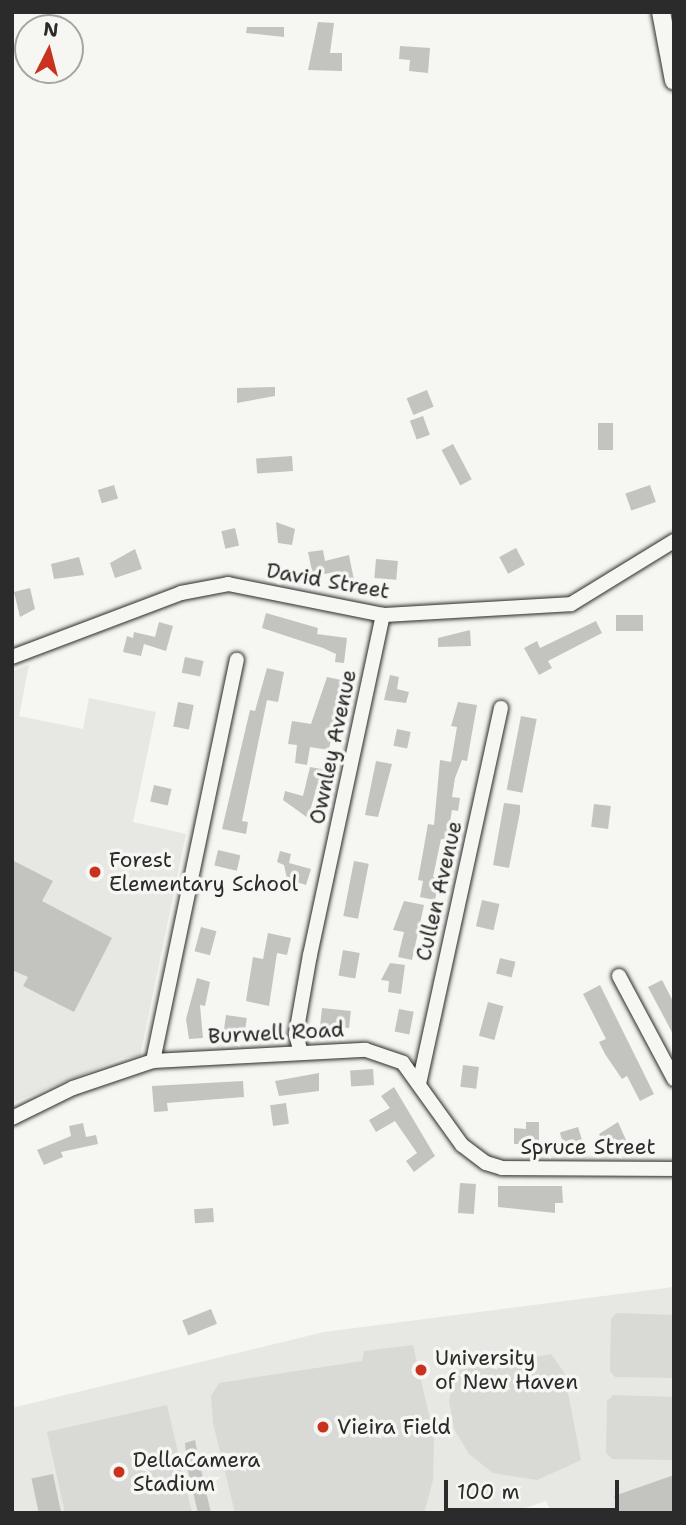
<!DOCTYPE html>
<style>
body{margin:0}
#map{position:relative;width:686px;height:1525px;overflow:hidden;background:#f6f6f2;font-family:"Shantell Sans",sans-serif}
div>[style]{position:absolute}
.built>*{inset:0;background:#e7e7e3}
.green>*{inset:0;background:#d9d9d5}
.building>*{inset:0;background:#c3c3c0;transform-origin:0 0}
.roads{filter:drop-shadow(0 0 2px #2b2b2b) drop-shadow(0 0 2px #2b2b2b)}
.minor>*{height:14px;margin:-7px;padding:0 7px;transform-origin:7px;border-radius:7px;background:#f6f6f2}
.major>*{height:18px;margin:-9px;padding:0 9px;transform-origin:9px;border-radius:9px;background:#f6f6f2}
.dots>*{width:19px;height:19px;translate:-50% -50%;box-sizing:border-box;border:4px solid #f6f6f2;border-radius:50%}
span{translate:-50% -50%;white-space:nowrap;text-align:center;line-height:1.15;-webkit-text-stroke:7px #f6f6f2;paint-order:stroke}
.street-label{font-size:21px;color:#2b2b2b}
.poi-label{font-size:21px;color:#2b2b2b}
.left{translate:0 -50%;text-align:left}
.frame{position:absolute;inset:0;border:14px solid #2b2b2b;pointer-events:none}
.north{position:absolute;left:14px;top:14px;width:70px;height:70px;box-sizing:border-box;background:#f6f6f2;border:2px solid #a5a5a2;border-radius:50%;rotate:6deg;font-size:19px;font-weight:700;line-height:28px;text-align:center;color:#2b2b2b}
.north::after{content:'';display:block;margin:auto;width:24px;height:32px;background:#c8321e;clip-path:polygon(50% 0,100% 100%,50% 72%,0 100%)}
.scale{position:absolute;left:444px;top:1480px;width:175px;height:32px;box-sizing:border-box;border:4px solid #2b2b2b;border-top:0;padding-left:9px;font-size:21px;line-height:24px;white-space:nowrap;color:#2b2b2b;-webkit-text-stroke:5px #f6f6f2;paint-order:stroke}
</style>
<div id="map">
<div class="built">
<div style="clip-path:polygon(29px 665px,19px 716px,83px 729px,89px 698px,156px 712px,133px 822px,186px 834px,140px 1056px,122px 1058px,12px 1103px,12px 671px)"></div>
<div style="clip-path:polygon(674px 1287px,674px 1513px,552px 1513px,546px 1501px,510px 1513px,12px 1513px,12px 1408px,324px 1332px)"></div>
</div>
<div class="green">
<div style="clip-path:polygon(617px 1313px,674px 1315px,674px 1378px,615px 1377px,610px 1371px,611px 1319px)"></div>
<div style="clip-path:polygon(413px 1345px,434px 1437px,433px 1480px,424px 1513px,235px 1513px,213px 1423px,211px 1396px,219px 1383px,362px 1361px,364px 1351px)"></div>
<div style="clip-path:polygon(551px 1354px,564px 1372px,581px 1460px,537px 1480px,493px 1473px,469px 1454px,454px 1429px,449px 1401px,454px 1371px)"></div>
<div style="clip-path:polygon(613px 1395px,674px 1397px,674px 1460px,612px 1459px,606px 1453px,607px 1401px)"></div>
<div style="clip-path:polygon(167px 1405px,192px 1513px,65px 1513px,47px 1432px)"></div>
</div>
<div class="building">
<div style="clip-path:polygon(318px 22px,334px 23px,330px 53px,342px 53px,342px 71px,308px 70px)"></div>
<div style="clip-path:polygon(247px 27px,284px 27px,284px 37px,246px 33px)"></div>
<div style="clip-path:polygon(400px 46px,430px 48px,428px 73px,409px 71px,410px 60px,399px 59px)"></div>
<div style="clip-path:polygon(275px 387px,275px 396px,237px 403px,237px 388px)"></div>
<div style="left:427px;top:390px;width:18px;height:22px;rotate:68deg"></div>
<div style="left:423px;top:416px;width:20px;height:14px;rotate:70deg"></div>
<div style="left:598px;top:423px;width:15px;height:27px"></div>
<div style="left:453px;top:444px;width:40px;height:13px;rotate:62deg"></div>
<div style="left:292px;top:456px;width:15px;height:36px;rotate:86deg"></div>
<div style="left:114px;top:485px;width:14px;height:17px;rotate:73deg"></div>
<div style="left:650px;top:485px;width:18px;height:26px;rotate:71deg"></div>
<div style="clip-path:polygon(276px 522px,295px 529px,292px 545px,278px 543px)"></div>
<div style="left:235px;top:528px;width:18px;height:14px;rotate:77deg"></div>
<div style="left:516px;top:548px;width:19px;height:19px;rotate:62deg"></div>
<div style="clip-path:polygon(135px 549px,142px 569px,115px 578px,110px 563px)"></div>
<div style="clip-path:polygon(323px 550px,325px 561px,349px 555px,354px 580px,338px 583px,336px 572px,313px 576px,308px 552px)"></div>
<div style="clip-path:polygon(79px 557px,84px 575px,54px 579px,51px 564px)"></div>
<div style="left:376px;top:559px;width:22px;height:19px;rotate:5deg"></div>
<div style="clip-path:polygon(30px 588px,35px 609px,20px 617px,14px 592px)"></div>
<div style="clip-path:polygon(266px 613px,318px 628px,317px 634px,347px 638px,344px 663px,335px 662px,336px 654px,323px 648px,262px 628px)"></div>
<div style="left:616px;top:615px;width:27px;height:16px"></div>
<div style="clip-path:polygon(596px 621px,602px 633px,548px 661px,552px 668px,539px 675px,524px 648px,537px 641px,540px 648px)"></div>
<div style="clip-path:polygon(159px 622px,173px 626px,166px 651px,144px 644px,141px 656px,123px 652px,127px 636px,133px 638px,134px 632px,155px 637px)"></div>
<div style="clip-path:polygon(470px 630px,471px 646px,438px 647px,438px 638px)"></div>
<div style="left:185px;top:657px;width:19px;height:16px;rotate:12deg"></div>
<div style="clip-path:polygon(267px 668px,284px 672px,278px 702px,267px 700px,242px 821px,248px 822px,246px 834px,222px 829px,250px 710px,255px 711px)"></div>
<div style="clip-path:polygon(390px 675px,399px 677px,397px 689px,409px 692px,406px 703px,384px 700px)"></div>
<div style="clip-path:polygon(327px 677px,341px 680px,329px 750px,310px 747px,307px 765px,295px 763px,297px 745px,288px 744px,292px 721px,311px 724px)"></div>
<div style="left:178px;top:702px;width:16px;height:25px;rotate:11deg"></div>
<div style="clip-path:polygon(458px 702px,477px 705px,467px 761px,462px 760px,455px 778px,452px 797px,460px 798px,458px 811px,452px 810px,447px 840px,441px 839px,433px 877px,440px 878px,435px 900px,420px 897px,423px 881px,418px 880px,428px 824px,434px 825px,440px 760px,451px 762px,457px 727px,451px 726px)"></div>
<div style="left:521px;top:716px;width:16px;height:75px;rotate:11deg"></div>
<div style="left:397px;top:729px;width:14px;height:17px;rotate:12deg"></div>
<div style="clip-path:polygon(376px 761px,392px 764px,378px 817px,365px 815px)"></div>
<div style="clip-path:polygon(310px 767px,332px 771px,329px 785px,318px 783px,308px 818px,283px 800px,285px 791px,303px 796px)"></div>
<div style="left:154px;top:785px;width:18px;height:17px;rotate:13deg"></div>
<div style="clip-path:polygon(504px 803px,520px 805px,520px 812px,509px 868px,493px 865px)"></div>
<div style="left:594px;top:804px;width:17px;height:23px;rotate:7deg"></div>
<div style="left:218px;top:850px;width:23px;height:16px;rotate:13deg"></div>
<div style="clip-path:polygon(280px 851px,291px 854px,289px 863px,311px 869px,306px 885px,287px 879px,284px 865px,277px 862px)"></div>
<div style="clip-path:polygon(12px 860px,53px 881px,42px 901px,112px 938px,74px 1012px,23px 986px,28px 977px,12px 970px)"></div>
<div style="left:354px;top:861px;width:15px;height:56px;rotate:11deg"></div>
<div style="left:482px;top:900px;width:18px;height:27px;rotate:13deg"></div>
<div style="clip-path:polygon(404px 901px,424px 905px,412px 960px,398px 957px,404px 932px,393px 930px)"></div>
<div style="left:201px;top:927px;width:16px;height:25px;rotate:15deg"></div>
<div style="clip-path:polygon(268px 933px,291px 938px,287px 955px,277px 953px,269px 1006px,246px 1001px,253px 957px,263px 959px)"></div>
<div style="left:343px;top:950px;width:17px;height:26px;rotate:10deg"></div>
<div style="left:500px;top:958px;width:16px;height:16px;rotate:14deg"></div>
<div style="clip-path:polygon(390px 963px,405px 965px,401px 994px,388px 992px,389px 981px,381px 980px)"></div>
<div style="clip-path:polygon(197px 978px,210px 982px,205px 1006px,200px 1005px,203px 1038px,189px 1039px,186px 1019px)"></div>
<div style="clip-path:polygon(662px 980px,674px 1003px,674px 1036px,648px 987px)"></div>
<div style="clip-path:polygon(600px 985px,654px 1094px,640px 1101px,627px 1076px,622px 1079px,605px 1054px,599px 1042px,606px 1039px,583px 994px)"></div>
<div style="left:488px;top:1002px;width:16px;height:35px;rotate:15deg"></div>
<div style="left:322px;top:1008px;width:29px;height:17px;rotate:6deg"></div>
<div style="left:399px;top:1009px;width:15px;height:23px;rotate:11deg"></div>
<div style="left:226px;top:1015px;width:21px;height:15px;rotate:8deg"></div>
<div style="left:463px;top:1065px;width:16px;height:22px;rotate:7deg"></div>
<div style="left:373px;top:1069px;width:16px;height:23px;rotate:86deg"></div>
<div style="clip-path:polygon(319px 1073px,319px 1091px,279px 1096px,275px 1081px)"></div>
<div style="clip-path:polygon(243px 1081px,244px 1097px,167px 1103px,168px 1111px,154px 1112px,152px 1086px)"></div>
<div style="clip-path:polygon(394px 1087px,435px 1156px,414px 1172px,406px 1161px,417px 1153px,395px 1121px,376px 1132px,369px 1120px,390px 1108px,381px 1096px)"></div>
<div style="left:286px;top:1103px;width:21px;height:16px;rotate:82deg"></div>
<div style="clip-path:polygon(526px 1122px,539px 1122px,539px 1144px,514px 1144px,514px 1128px,526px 1129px)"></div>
<div style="clip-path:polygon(618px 1122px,629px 1147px,621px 1150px,615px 1138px,604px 1144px,599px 1134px)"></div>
<div style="clip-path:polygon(83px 1123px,86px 1137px,96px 1135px,98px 1144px,61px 1152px,63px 1157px,44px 1165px,37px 1150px,71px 1136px,69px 1126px)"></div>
<div style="left:578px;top:1127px;width:21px;height:19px;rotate:73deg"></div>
<div style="left:460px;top:1183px;width:16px;height:30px;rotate:4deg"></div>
<div style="clip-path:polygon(498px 1186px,562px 1186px,563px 1203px,555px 1203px,555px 1213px,498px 1207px)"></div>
<div style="left:213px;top:1208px;width:14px;height:19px;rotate:86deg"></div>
<div style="left:211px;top:1309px;width:16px;height:31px;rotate:68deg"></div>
<div style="clip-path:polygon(195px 1440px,202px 1474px,211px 1513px,198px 1513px,187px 1467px,185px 1443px)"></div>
<div style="left:53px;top:1474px;width:40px;height:22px;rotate:78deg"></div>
<div style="clip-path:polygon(674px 1475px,674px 1513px,620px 1513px,614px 1496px)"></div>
</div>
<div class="roads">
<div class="minor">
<div style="left:12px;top:657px;width:181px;rotate:-20.7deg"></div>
<div style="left:181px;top:593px;width:48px;rotate:-10.8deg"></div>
<div style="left:228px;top:584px;width:158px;rotate:11.3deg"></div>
<div style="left:383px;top:615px;width:188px;rotate:-3.3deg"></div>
<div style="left:571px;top:604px;width:121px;rotate:-31.5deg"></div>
<div style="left:619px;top:976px;width:117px;rotate:61.9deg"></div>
<div style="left:301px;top:1053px;width:20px;rotate:-105deg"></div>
<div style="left:296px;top:1034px;width:80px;rotate:-80deg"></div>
<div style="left:310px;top:955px;width:348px;rotate:-77.9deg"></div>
<div style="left:153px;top:1061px;width:410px;rotate:-78.2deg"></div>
<div style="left:419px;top:1084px;width:385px;rotate:-77.7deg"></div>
<div style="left:12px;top:1118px;width:68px;rotate:-26.2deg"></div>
<div style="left:73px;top:1088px;width:84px;rotate:-18.6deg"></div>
<div style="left:153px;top:1061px;width:213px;rotate:-3deg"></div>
<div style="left:366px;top:1050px;width:39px;rotate:19deg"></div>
<div style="left:403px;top:1063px;width:101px;rotate:54.3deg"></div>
<div style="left:462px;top:1145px;width:30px;rotate:37deg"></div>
<div style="left:486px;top:1163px;width:17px;rotate:17deg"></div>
<div style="left:502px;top:1168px;width:172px;rotate:0.3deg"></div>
</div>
<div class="major">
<div style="left:661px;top:12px;width:70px;rotate:79.3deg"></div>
</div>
</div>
<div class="dots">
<div style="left:95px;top:872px;background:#c8321e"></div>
<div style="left:421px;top:1370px;background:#c8321e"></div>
<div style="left:323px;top:1427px;background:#c8321e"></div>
<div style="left:119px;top:1472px;background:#c8321e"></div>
</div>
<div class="street-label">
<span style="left:328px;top:581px;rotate:10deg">David Street</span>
<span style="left:333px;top:747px;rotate:-78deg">Ownley Avenue</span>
<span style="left:439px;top:891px;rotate:-77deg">Cullen Avenue</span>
<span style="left:276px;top:1033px;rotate:-3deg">Burwell Road</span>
<span style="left:588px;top:1147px">Spruce Street</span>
</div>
<div class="poi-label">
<span class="left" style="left:109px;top:872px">Forest<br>Elementary School</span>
<span class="left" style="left:435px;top:1370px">University<br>of New Haven</span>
<span class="left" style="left:337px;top:1427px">Vieira Field</span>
<span class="left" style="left:133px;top:1472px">DellaCamera<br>Stadium</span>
</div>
<div class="frame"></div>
<div class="north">N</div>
<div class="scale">100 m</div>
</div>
